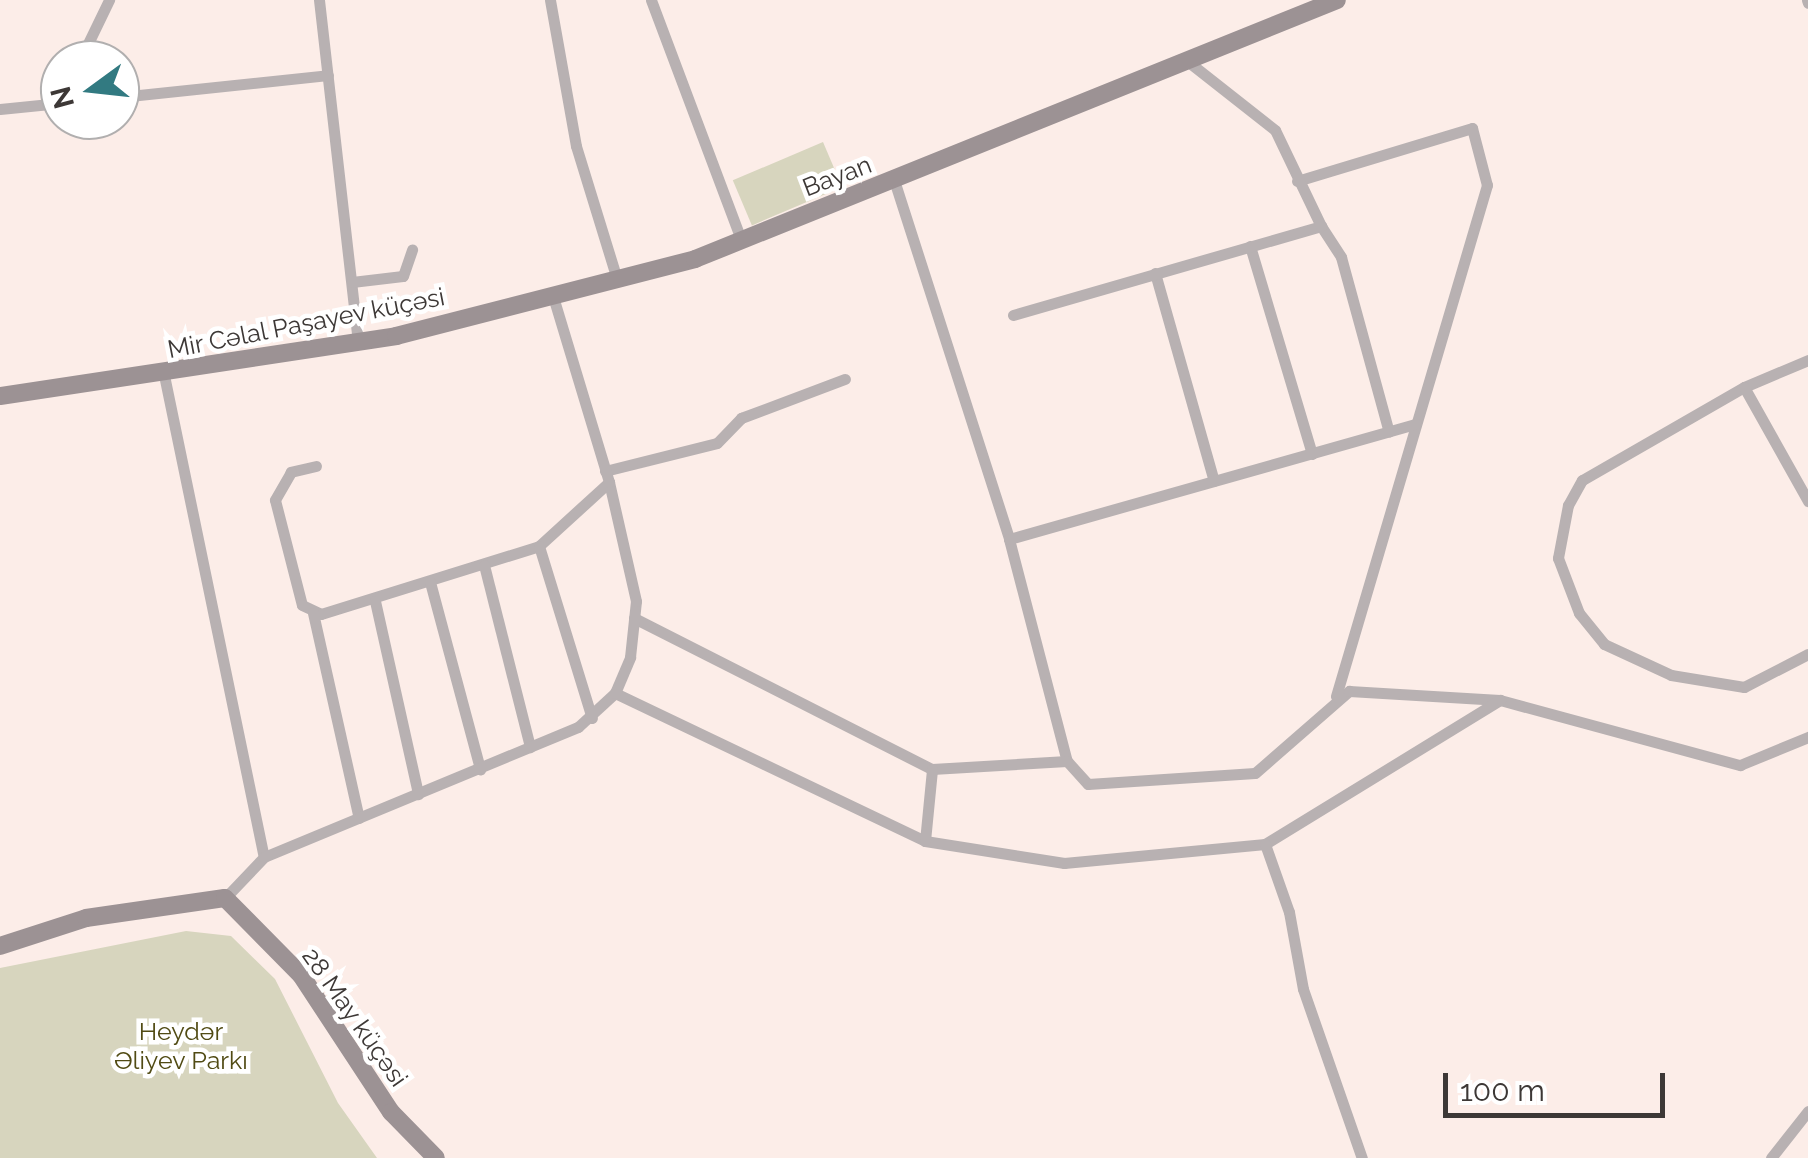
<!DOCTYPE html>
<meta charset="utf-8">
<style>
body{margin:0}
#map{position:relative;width:1808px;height:1158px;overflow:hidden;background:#fcede8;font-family:Raleway,sans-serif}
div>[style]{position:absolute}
.green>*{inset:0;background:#d7d5be;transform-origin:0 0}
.street>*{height:11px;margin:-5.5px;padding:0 5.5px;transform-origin:5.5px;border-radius:5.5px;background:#b8b1b2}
.secondary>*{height:18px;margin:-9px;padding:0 9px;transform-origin:9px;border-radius:9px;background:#9c9294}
span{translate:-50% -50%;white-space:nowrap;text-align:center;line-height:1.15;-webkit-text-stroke:9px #fff;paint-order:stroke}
.street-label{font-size:25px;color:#3d3836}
.park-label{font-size:25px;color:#514b14}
.north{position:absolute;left:40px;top:40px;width:100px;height:100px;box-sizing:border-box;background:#fff;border:2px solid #b1afaf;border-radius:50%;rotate:255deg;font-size:28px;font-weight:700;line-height:40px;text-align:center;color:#3d3836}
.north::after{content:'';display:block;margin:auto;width:35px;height:45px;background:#327a81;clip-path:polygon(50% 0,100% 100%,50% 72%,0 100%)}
.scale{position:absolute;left:1443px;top:1073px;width:222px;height:45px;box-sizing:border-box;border:5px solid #3d3836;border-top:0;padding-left:12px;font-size:30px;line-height:35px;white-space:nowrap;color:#3d3836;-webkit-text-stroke:8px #fff;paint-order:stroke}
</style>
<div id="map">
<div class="green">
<div style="left:823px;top:142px;width:49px;height:98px;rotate:67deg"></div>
<div style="clip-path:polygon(186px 931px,231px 936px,275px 979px,338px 1103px,377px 1158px,0 1158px,0 968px)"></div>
</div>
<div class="street">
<div style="left:319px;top:0;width:343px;rotate:83.5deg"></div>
<div style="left:550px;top:0;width:148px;rotate:79.9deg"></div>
<div style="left:576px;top:146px;width:139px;rotate:72.9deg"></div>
<div style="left:651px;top:0;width:256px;rotate:69.4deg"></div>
<div style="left:1807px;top:0;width:3px;rotate:72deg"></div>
<div style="left:80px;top:60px;width:67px;rotate:-64.2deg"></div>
<div style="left:120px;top:97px;width:209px;rotate:-6deg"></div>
<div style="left:0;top:109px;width:60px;rotate:-5.7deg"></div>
<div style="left:894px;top:180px;width:377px;rotate:72.2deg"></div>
<div style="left:1009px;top:539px;width:229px;rotate:75.4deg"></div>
<div style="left:1067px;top:761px;width:31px;rotate:48deg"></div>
<div style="left:1088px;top:784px;width:167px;rotate:-3.8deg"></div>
<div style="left:1255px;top:773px;width:125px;rotate:-41.1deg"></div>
<div style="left:1349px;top:691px;width:151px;rotate:3.4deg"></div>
<div style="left:1500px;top:700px;width:249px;rotate:15.2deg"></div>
<div style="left:1740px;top:765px;width:74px;rotate:-22.4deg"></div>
<div style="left:1297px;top:181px;width:183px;rotate:-16.8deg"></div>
<div style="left:1472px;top:128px;width:59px;rotate:75.3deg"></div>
<div style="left:1487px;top:185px;width:533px;rotate:106.46deg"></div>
<div style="left:1321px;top:226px;width:37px;rotate:57deg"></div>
<div style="left:1341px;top:257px;width:181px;rotate:74.7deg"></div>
<div style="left:1250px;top:246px;width:217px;rotate:73.4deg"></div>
<div style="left:1155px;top:273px;width:216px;rotate:74.2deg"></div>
<div style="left:352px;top:282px;width:51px;rotate:-6.7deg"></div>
<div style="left:403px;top:276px;width:28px;rotate:-71deg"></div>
<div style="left:1013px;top:315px;width:321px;rotate:-16.1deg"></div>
<div style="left:1321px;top:226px;width:106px;rotate:-115.6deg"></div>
<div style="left:1275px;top:130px;width:113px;rotate:-141.8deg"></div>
<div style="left:1808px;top:360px;width:69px;rotate:157.1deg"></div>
<div style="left:1744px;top:387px;width:187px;rotate:150.1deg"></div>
<div style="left:1582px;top:480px;width:29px;rotate:119deg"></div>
<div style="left:1568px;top:505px;width:54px;rotate:100.7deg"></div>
<div style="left:1558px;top:558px;width:59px;rotate:69.1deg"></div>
<div style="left:1579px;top:613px;width:40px;rotate:51deg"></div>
<div style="left:1604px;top:644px;width:74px;rotate:24.8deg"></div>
<div style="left:1671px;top:675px;width:74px;rotate:9.3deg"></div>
<div style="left:1744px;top:687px;width:72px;rotate:-27.3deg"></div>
<div style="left:164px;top:375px;width:492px;rotate:78.3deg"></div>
<div style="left:1744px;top:387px;width:131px;rotate:60.7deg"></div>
<div style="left:316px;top:466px;width:26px;rotate:167deg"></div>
<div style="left:291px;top:472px;width:32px;rotate:120deg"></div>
<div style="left:275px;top:500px;width:108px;rotate:75.6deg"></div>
<div style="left:302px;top:605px;width:21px;rotate:25deg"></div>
<div style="left:321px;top:614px;width:228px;rotate:-17.3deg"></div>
<div style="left:539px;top:546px;width:95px;rotate:-42.4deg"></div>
<div style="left:605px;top:471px;width:115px;rotate:-14deg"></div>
<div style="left:717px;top:443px;width:35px;rotate:-46deg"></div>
<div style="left:741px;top:418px;width:111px;rotate:-20.6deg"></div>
<div style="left:1009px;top:539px;width:423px;rotate:-15.8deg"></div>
<div style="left:539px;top:546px;width:180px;rotate:72.9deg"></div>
<div style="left:484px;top:565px;width:188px;rotate:75.8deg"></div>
<div style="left:430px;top:582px;width:194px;rotate:75deg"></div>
<div style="left:375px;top:601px;width:198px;rotate:77.4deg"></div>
<div style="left:313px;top:613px;width:210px;rotate:77.4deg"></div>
<div style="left:634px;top:618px;width:334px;rotate:26.9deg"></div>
<div style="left:932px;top:769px;width:135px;rotate:-3.4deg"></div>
<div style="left:615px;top:693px;width:344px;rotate:25.5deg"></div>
<div style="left:925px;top:841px;width:141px;rotate:9deg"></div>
<div style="left:1064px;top:863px;width:202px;rotate:-5.4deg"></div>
<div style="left:1265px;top:844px;width:276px;rotate:-31.5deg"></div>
<div style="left:925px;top:841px;width:72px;rotate:-84.4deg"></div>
<div style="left:1265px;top:844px;width:72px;rotate:70.6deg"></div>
<div style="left:1289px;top:912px;width:78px;rotate:79.7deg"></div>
<div style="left:1303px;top:989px;width:179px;rotate:70.8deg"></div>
<div style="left:225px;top:898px;width:57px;rotate:-46.4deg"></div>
<div style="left:264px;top:857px;width:340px;rotate:-22.5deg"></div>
<div style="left:578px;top:727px;width:50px;rotate:-42.6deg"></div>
<div style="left:615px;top:693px;width:39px;rotate:-67deg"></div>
<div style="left:630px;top:657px;width:56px;rotate:-83.9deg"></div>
<div style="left:636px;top:601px;width:122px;rotate:-102.8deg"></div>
<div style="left:609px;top:482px;width:194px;rotate:-106.8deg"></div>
<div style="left:1771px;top:1158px;width:60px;rotate:-51.8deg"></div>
</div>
<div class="secondary">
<div style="left:0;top:396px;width:401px;rotate:-8.6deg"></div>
<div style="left:396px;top:336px;width:309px;rotate:-14.4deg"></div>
<div style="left:695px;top:259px;width:692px;rotate:-21.97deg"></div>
<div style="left:0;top:946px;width:90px;rotate:-18deg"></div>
<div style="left:86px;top:918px;width:140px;rotate:-8.2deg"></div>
<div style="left:225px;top:898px;width:108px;rotate:45.4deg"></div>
<div style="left:301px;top:975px;width:164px;rotate:56.7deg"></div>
<div style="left:391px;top:1112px;width:64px;rotate:45.6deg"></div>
</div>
<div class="street-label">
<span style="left:837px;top:176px;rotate:-21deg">Bayan</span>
<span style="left:306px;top:323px;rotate:-11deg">Mir Cəlal Paşayev küçəsi</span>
<span style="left:355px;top:1017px;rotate:55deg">28 May küçəsi</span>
</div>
<div class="park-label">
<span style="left:181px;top:1046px">Heydər<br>Əliyev Parkı</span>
</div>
<div class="north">N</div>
<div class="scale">100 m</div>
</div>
